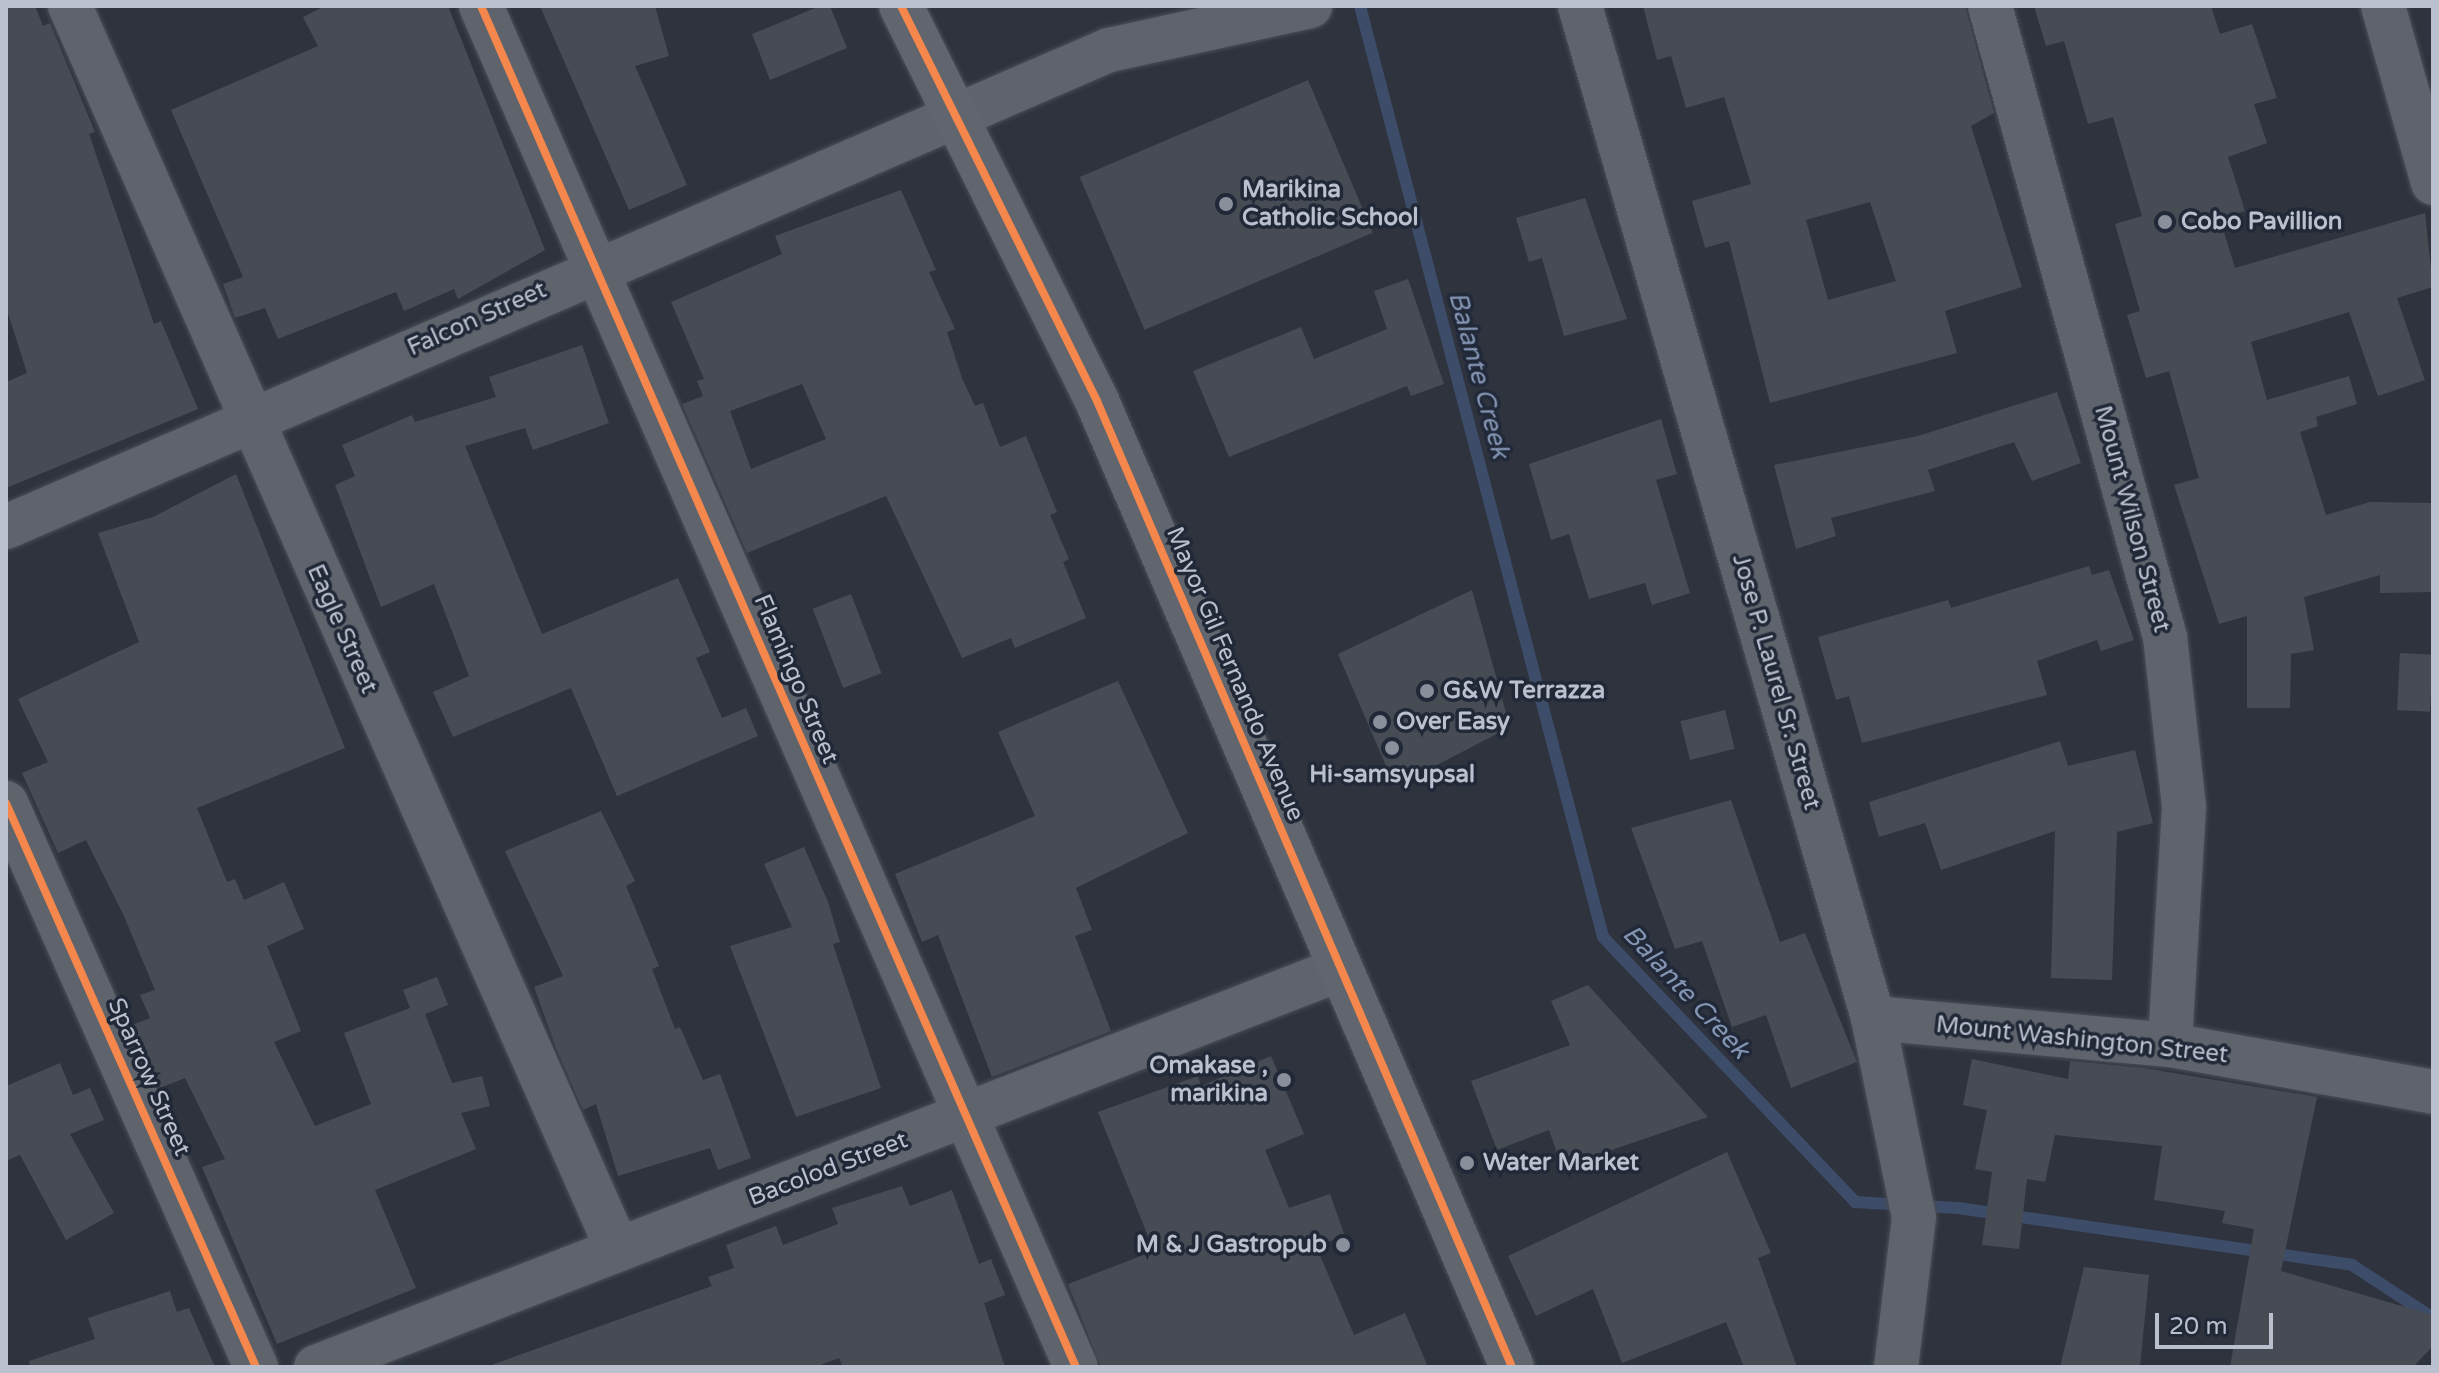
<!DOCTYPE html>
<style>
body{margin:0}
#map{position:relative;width:2439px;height:1373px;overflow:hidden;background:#2e333d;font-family:"Varela Round",sans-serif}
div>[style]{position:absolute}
.stream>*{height:12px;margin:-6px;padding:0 6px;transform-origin:6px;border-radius:6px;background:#3d4c68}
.building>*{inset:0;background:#474c54;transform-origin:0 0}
.roads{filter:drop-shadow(0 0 2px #4b4e55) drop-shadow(0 0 2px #4b4e55)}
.minor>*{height:44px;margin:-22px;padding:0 22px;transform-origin:22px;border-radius:22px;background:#5f636b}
.major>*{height:44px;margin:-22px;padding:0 22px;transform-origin:22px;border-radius:22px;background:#61656d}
.cycleway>*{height:8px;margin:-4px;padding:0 4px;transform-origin:4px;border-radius:4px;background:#f5874c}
.dots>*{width:22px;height:22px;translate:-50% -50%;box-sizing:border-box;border:4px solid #212939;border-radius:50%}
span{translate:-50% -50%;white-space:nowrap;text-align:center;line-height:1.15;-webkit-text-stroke:7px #212939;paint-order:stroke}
.poi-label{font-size:24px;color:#bac0cd;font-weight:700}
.left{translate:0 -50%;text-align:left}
.right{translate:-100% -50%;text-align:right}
.street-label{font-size:24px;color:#bac0cd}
.water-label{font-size:26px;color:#8394b2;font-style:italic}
.frame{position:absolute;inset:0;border:8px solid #bac0cd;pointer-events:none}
.scale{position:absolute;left:2155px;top:1313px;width:118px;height:36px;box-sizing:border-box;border:4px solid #bac0cd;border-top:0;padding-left:10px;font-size:24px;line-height:28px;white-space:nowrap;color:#bac0cd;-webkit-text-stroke:6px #212939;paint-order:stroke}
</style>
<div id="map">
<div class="stream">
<div style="left:1360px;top:6px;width:962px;rotate:75.37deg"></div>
<div style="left:1603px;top:937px;width:366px;rotate:46.4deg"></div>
<div style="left:1855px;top:1202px;width:103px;rotate:3.3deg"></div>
<div style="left:1958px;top:1208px;width:398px;rotate:8.2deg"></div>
<div style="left:2352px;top:1265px;width:97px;rotate:33.2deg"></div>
</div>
<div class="building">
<div style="clip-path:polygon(6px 6px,35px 6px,43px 26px,50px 23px,95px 132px,89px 134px,154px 324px,161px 321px,198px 409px,6px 488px,6px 382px,27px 373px,6px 307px)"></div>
<div style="clip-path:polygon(325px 6px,448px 6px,545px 250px,458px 299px,454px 289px,404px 311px,396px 292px,278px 339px,265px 308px,235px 318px,223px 284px,243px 277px,171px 110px,318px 46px,303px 17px)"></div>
<div style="clip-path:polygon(540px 6px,655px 6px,669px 56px,635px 66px,687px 185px,629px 210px)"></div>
<div style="clip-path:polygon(820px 6px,830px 6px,847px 48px,770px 80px,752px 34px)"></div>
<div style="clip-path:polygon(evenodd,1643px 6px,1965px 6px,1994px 113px,1971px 126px,2022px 287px,1945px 311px,1957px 353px,1770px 403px,1729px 241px,1705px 248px,1692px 201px,1751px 184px,1724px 97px,1686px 108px,1671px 56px,1657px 60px,1643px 6px,1870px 202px,1896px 281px,1828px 300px,1806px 220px,1870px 202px)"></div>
<div style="clip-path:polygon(2034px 6px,2211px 6px,2220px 34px,2252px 24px,2277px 98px,2254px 104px,2267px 143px,2228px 157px,2245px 211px,2220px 219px,2235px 268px,2425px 213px,2433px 287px,2397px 298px,2425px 380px,2378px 396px,2349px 312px,2251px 342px,2267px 400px,2349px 376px,2357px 404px,2316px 417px,2318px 426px,2300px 432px,2326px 515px,2370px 502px,2433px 503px,2433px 592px,2380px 593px,2380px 575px,2304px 597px,2314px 650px,2291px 654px,2290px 708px,2247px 708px,2247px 616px,2219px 624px,2174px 485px,2199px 478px,2169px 371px,2146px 378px,2127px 315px,2140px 311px,2115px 224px,2142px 216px,2113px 117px,2088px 124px,2064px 41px,2046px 46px)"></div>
<div style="left:1308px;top:80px;width:166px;height:248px;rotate:67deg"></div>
<div style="clip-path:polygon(evenodd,901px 190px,936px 270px,929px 272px,955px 329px,947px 332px,962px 378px,975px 406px,983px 403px,1000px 447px,1026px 436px,1057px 512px,1050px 515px,1069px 559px,1063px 562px,1086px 618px,1015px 648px,1011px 638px,962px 658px,886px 496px,747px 553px,682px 404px,703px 396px,697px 381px,704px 379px,671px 302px,782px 254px,775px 236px,901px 190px,802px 384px,826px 439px,751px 469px,730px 411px,802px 384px)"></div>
<div style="clip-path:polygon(1585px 198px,1627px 319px,1564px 336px,1542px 258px,1529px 262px,1516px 218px)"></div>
<div style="clip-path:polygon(1408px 279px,1444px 384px,1411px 396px,1407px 386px,1229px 457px,1193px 371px,1301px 327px,1314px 359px,1387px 329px,1374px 291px)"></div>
<div style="clip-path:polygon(582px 345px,609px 423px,533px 450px,525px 428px,465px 446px,542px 634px,678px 578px,710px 652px,696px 658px,722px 718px,746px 708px,758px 736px,617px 796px,571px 688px,453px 737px,433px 692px,469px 676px,434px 584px,381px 607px,335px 485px,355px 476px,342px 445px,412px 415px,415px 422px,496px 397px,489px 377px)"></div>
<div style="clip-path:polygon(2057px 392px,2081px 463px,2032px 481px,2014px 442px,1928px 470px,1935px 491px,1831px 518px,1836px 536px,1796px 549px,1774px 465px,1918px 436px)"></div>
<div style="clip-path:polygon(1661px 419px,1677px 474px,1656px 480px,1690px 593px,1652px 605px,1645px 583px,1589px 599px,1569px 534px,1551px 540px,1529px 464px)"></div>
<div style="clip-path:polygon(236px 474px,345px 748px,197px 808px,227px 882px,235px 879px,244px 900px,284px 882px,304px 929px,267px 946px,301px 1031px,274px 1042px,315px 1126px,371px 1104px,344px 1033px,410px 1008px,403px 990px,437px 977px,448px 1005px,425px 1014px,452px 1083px,482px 1076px,490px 1106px,461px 1113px,476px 1149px,375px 1190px,416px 1288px,277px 1344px,202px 1167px,225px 1159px,185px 1078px,160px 1088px,132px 1025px,150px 1018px,140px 995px,155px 990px,123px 914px,86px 840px,58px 853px,22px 773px,48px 762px,18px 699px,139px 642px,98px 533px,153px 517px)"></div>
<div style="clip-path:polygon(2089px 566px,2092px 575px,2109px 570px,2134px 640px,2101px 651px,2097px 640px,2037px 661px,2047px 695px,1862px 743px,1849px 696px,1836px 700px,1818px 637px,1948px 600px,1951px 608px)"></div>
<div style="clip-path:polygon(1472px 590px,1510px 727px,1395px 787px,1338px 654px)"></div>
<div style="left:851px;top:594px;width:85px;height:41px;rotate:69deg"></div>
<div style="left:2400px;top:653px;width:33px;height:57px;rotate:3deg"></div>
<div style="clip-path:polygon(1118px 681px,1188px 833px,1076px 888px,1092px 930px,1075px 936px,1111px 1031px,992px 1077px,938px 935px,922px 942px,895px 874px,1035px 816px,998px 732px)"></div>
<div style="left:1725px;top:710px;width:40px;height:46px;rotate:76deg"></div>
<div style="clip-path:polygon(2060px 741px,2068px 766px,2135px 750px,2153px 823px,2117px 832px,2112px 980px,2051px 978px,2055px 831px,1941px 870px,1925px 823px,1879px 837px,1869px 802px)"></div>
<div style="clip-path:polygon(1731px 800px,1780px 942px,1805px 933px,1857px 1062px,1791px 1088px,1766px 1015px,1732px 1027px,1702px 941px,1675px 949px,1631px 828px)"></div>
<div style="clip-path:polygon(601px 811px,635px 881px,626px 886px,659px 966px,652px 969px,675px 1029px,680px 1027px,703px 1080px,720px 1074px,751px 1158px,718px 1170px,710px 1148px,618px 1176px,596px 1104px,583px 1110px,556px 1048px,534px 987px,563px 976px,505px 851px)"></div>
<div style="clip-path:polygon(804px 847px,828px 902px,840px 942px,833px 944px,881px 1088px,796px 1117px,730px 946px,792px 927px,764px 864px)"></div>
<div style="clip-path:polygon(1588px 985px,1708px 1117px,1562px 1167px,1549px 1130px,1497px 1150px,1471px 1081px,1570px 1045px,1551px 1001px)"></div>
<div style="clip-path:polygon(1271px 1056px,1304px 1134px,1265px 1150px,1289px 1208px,1330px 1194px,1345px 1236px,1316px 1246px,1354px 1335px,1405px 1313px,1428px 1367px,1101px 1367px,1068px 1284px,1154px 1251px,1098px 1112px,1198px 1076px,1201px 1086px)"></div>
<div style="clip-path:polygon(1972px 1059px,2068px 1079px,2070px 1061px,2144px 1068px,2317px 1097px,2281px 1271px,2433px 1315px,2433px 1346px,2413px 1367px,2230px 1367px,2254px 1229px,2222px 1223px,2225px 1211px,2154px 1200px,2162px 1146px,2055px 1135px,2045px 1182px,2027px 1179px,2019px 1249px,1982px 1245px,1992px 1172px,1975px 1169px,1987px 1110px,1963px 1105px)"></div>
<div style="clip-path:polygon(60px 1063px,73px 1095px,90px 1088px,104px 1120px,70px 1134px,114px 1213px,66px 1240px,20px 1155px,6px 1161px,6px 1086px)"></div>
<div style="clip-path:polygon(1727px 1152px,1771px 1253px,1758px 1258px,1797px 1367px,1744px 1367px,1726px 1322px,1622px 1363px,1593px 1289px,1536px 1316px,1508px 1256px)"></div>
<div style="clip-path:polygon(902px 1186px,910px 1206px,952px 1190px,979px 1264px,991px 1259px,1005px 1295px,984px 1303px,1005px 1367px,843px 1367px,839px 1358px,815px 1367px,486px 1367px,712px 1286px,708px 1277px,734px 1268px,726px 1245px,776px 1226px,783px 1245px,838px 1224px,832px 1208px)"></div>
<div style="clip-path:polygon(2084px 1267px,2149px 1275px,2140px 1367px,2060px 1367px)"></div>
<div style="clip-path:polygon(170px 1291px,177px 1312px,189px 1308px,215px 1367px,30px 1367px,29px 1361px,95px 1339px,88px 1318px)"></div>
</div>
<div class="roads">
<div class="minor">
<div style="left:70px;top:6px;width:1359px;rotate:66.23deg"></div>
<div style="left:481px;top:6px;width:1485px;rotate:66.39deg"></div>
<div style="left:1580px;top:6px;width:1054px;rotate:73.85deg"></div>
<div style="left:1873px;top:1018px;width:203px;rotate:78.4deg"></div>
<div style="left:1914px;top:1217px;width:151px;rotate:96.8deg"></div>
<div style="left:1990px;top:6px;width:655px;rotate:74.5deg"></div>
<div style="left:2165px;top:637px;width:171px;rotate:83.6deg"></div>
<div style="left:2184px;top:807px;width:238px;rotate:93.4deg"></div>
<div style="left:2383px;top:6px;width:184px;rotate:74.2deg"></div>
<div style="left:6px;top:527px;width:1202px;rotate:-23.39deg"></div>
<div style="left:1109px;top:50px;width:206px;rotate:-12.3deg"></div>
<div style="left:6px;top:803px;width:617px;rotate:66.09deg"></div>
<div style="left:1873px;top:1018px;width:298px;rotate:5.2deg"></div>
<div style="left:2170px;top:1045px;width:267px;rotate:10.1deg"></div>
<div style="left:316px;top:1367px;width:1096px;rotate:-21.23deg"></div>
</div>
<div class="major">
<div style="left:901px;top:6px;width:441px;rotate:63.6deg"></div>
<div style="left:1097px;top:401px;width:1051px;rotate:66.75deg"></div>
</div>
</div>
<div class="cycleway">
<div style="left:481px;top:6px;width:1485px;rotate:66.39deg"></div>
<div style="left:901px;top:6px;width:441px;rotate:63.6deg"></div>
<div style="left:1097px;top:401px;width:1051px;rotate:66.75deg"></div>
<div style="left:6px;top:803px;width:617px;rotate:66.09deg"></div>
</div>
<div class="dots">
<div style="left:1226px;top:204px;background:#898f9b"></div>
<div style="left:2165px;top:222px;background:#898f9b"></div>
<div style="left:1427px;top:691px;background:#898f9b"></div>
<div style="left:1380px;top:722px;background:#898f9b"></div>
<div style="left:1392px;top:748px;background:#898f9b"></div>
<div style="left:1284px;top:1080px;background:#898f9b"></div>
<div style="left:1467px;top:1163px;background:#898f9b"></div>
<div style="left:1343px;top:1245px;background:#898f9b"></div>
</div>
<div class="poi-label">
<span class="left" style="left:1242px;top:204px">Marikina<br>Catholic School</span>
<span class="left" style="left:2181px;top:222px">Cobo Pavillion</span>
<span class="left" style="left:1443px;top:691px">G&amp;W Terrazza</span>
<span class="left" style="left:1396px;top:722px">Over Easy</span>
<span style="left:1392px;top:775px">Hi-samsyupsal</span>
<span class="right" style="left:1268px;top:1080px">Omakase ,<br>marikina</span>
<span class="left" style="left:1483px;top:1163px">Water Market</span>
<span class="right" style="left:1327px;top:1245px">M &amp; J Gastropub</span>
</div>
<div class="street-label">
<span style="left:477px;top:319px;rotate:-24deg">Falcon Street</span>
<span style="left:2132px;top:519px;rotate:75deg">Mount Wilson Street</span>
<span style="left:342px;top:629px;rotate:66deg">Eagle Street</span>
<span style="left:1235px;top:674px;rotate:67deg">Mayor Gil Fernando Avenue</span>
<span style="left:796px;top:679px;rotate:67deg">Flamingo Street</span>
<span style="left:1776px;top:682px;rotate:74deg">Jose P. Laurel Sr. Street</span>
<span style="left:2082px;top:1040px;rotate:6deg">Mount Washington Street</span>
<span style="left:149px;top:1077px;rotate:66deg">Sparrow Street</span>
<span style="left:828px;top:1169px;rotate:-21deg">Bacolod Street</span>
</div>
<div class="water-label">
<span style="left:1479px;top:375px;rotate:75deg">Balante Creek</span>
<span style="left:1686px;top:992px;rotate:47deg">Balante Creek</span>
</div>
<div class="frame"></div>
<div class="scale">20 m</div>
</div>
